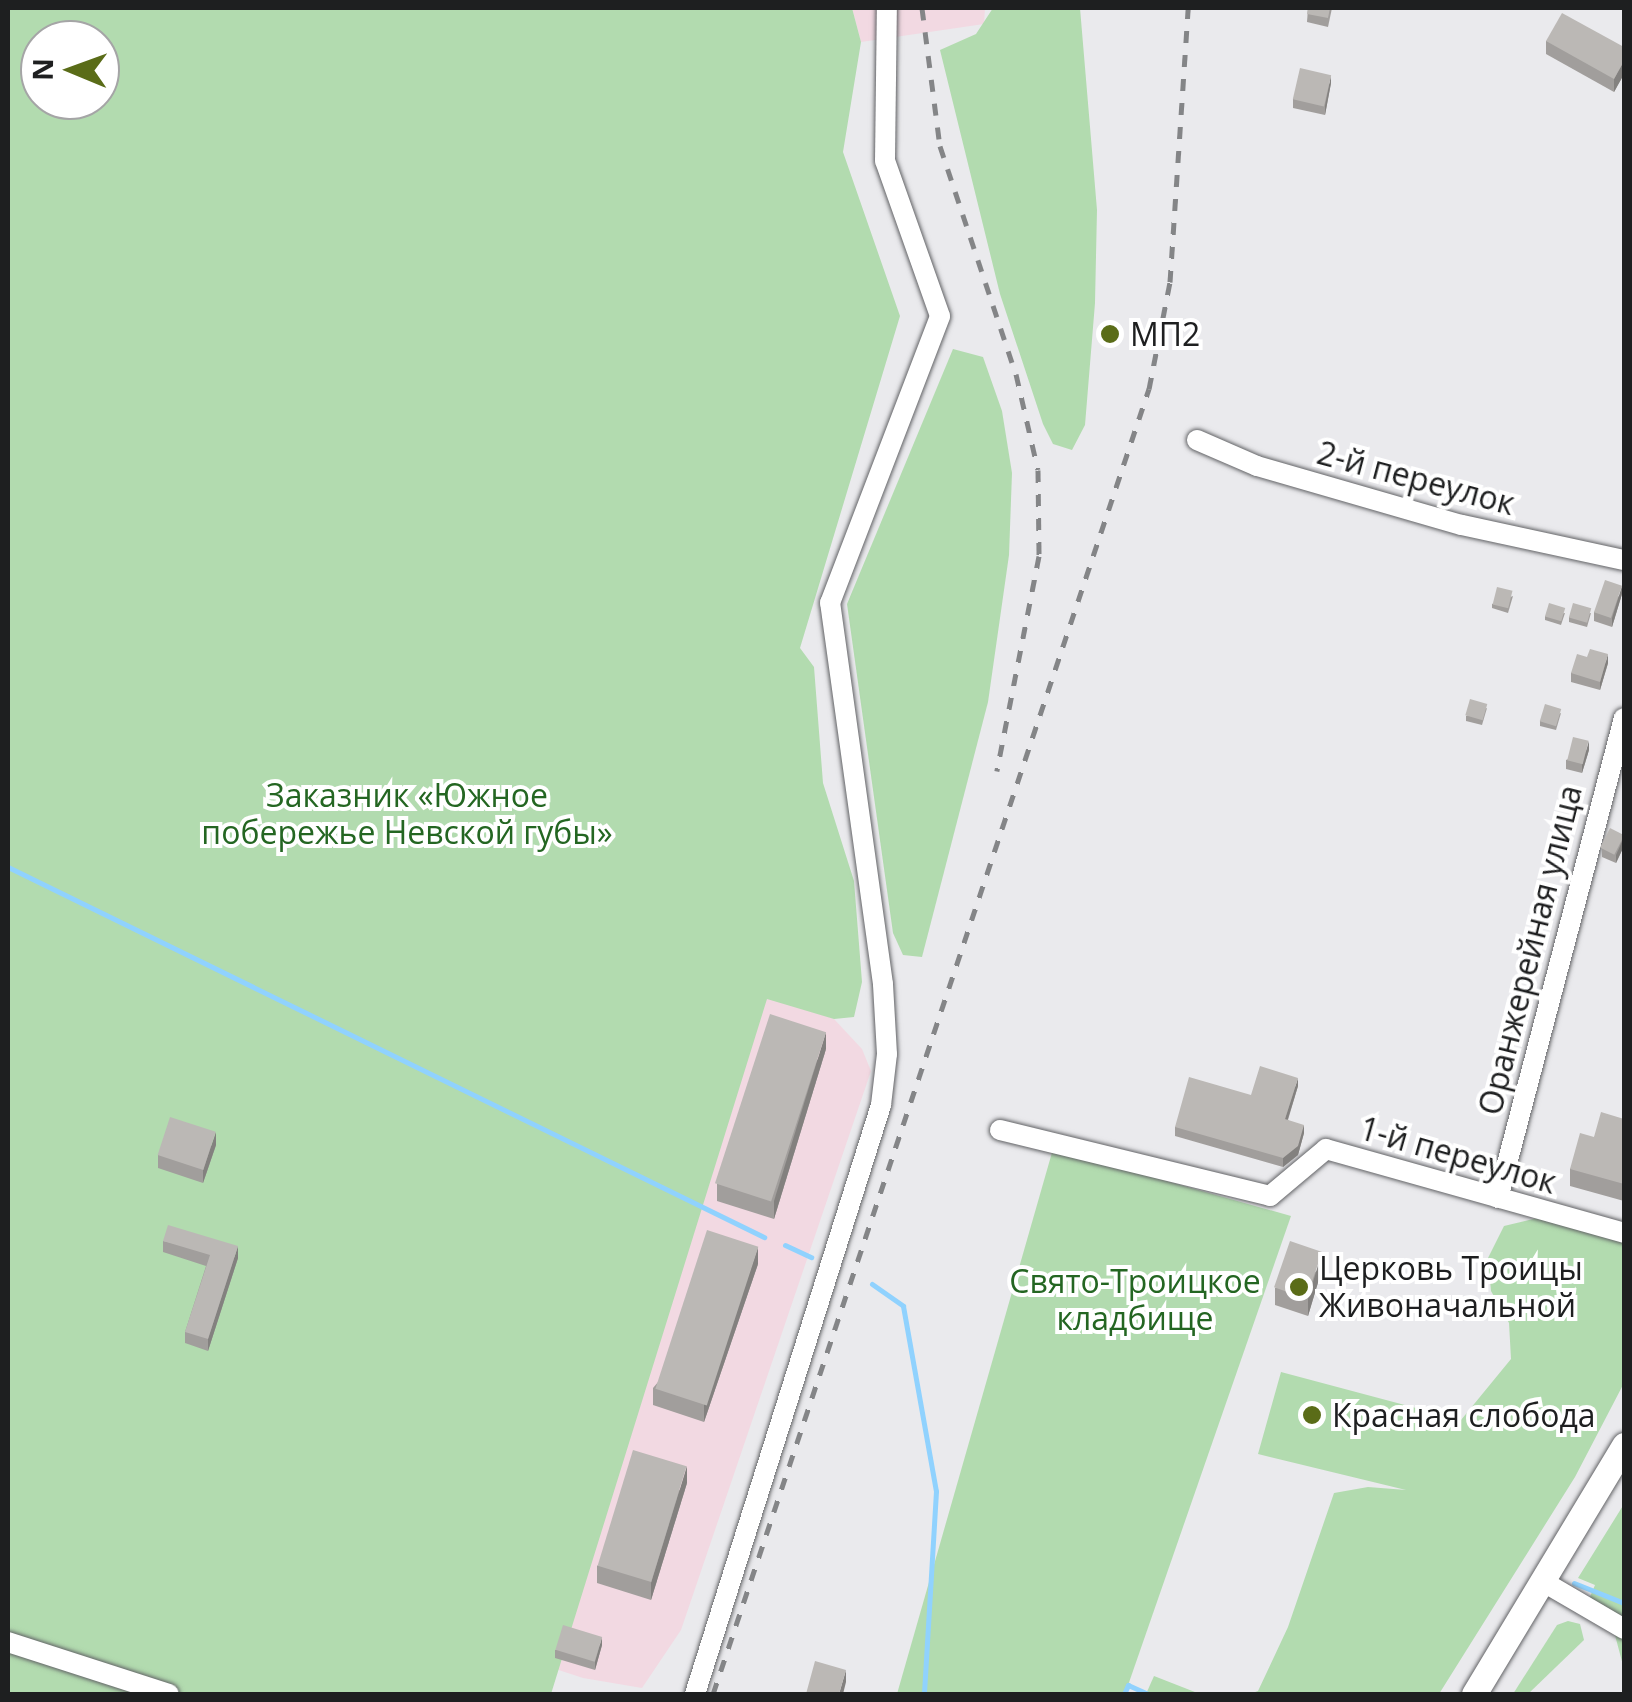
<!DOCTYPE html>
<meta charset="utf-8">
<style>
body{margin:0}
#map{position:relative;width:1632px;height:1702px;overflow:hidden;background:#eaeaed;font-family:"Open Sans",sans-serif}
div>[style]{position:absolute}
.industrial>*{inset:0;background:#f2d9e2}
.green>*{inset:0;background:#b2dbaf}
.stream>*{height:5px;margin:-2.5px;padding:0 2.5px;transform-origin:2.5px;border-radius:2.5px;background:#90d2fe}
.roads{filter:drop-shadow(0 0 2px #626366) drop-shadow(0 0 2px #626366)}
.minor>*{height:20px;margin:-10px;padding:0 10px;transform-origin:10px;border-radius:10px;background:#fff}
.major>*{height:25px;margin:-12.5px;padding:0 12.5px;transform-origin:12.5px;border-radius:12.5px;background:#fff}
.rail>*{height:5px;margin-top:-2.5px;transform-origin:0;background:repeating-linear-gradient(90deg,#848587 0 12px,transparent 0 24px)}
.wall>*{inset:0;background:#a19e9c}
.shaded-wall>*{inset:0;background:#83817f}
.building>*{inset:0;background:#bbb8b5;transform-origin:0 0}
.dots>*{width:28px;height:28px;translate:-50% -50%;box-sizing:border-box;border:5px solid #fff;border-radius:50%}
span{translate:-50% -50%;white-space:nowrap;text-align:center;line-height:1.15;-webkit-text-stroke:8px #fff;paint-order:stroke}
.poi-label{font-size:32px;color:#1e1f20}
.left{translate:0 -50%;text-align:left}
.street-label{font-size:32px;color:#1e1f20}
.park-label{font-size:32px;color:#246622}
.frame{position:absolute;inset:0;border:10px solid #1e1f20;pointer-events:none}
.north{position:absolute;left:20px;top:20px;width:100px;height:100px;box-sizing:border-box;background:#fff;border:2px solid #a5a5a6;border-radius:50%;rotate:271deg;font-size:28px;font-weight:700;line-height:40px;text-align:center;color:#1e1f20}
.north::after{content:'';display:block;margin:auto;width:35px;height:45px;background:#5a6c18;clip-path:polygon(50% 0,100% 100%,50% 72%,0 100%)}
</style>
<div id="map">
<div class="industrial">
<div style="clip-path:polygon(852px 8px,985px 8px,984px 24px,861px 42px)"></div>
<div style="clip-path:polygon(722px 991px,792px 1003px,834px 1019px,862px 1049px,871px 1071px,681px 1630px,642px 1688px,583px 1678px,516px 1656px)"></div>
</div>
<div class="green">
<div style="clip-path:polygon(evenodd,8px 8px,852px 8px,861px 42px,843px 152px,900px 316px,800px 648px,814px 667px,823px 783px,854px 881px,862px 982px,854px 1017px,834px 1019px,767px 999px,551px 1694px,8px 1694px,8px 8px,40px 40px,100px 40px,100px 100px,40px 100px,40px 40px)"></div>
<div style="clip-path:polygon(993px 8px,1080px 8px,1097px 210px,1095px 303px,1085px 425px,1072px 450px,1053px 444px,1043px 424px,1000px 294px,940px 50px,976px 34px)"></div>
<div style="clip-path:polygon(953px 349px,983px 357px,1002px 411px,1012px 473px,1009px 555px,988px 702px,922px 957px,903px 955px,893px 933px,847px 604px)"></div>
<div style="clip-path:polygon(1053px 1149px,1291px 1216px,1125px 1694px,897px 1694px)"></div>
<div style="clip-path:polygon(1537px 1218px,1624px 1242px,1624px 1383px,1575px 1477px,1439px 1694px,1250px 1694px,1258px 1691px,1288px 1627px,1334px 1493px,1368px 1487px,1406px 1490px,1258px 1454px,1281px 1372px,1461px 1420px,1511px 1359px,1509px 1323px,1491px 1291px,1488px 1258px,1504px 1226px)"></div>
<div style="clip-path:polygon(1624px 1504px,1624px 1669px,1612px 1624px,1587px 1604px,1595px 1585px,1578px 1578px)"></div>
<div style="clip-path:polygon(1568px 1621px,1580px 1624px,1584px 1640px,1528px 1694px,1513px 1694px,1557px 1625px)"></div>
<div style="clip-path:polygon(1154px 1676px,1200px 1694px,1146px 1694px)"></div>
</div>
<div class="stream">
<div style="left:8px;top:867px;width:842px;rotate:26.08deg"></div>
<div style="left:785px;top:1245px;width:29px;rotate:25deg"></div>
<div style="left:872px;top:1284px;width:38px;rotate:35deg"></div>
<div style="left:903px;top:1306px;width:188px;rotate:79.9deg"></div>
<div style="left:936px;top:1491px;width:203px;rotate:93.4deg"></div>
<div style="left:1574px;top:1583px;width:54px;rotate:21.8deg"></div>
<div style="left:1124px;top:1694px;width:10px;rotate:-66deg"></div>
<div style="left:1128px;top:1685px;width:22px;rotate:24deg"></div>
</div>
<div class="roads">
<div class="minor">
<div style="left:1197px;top:440px;width:65px;rotate:23.4deg"></div>
<div style="left:1257px;top:466px;width:213px;rotate:16.1deg"></div>
<div style="left:1462px;top:525px;width:166px;rotate:12.2deg"></div>
<div style="left:1000px;top:1130px;width:278px;rotate:13.7deg"></div>
<div style="left:1270px;top:1196px;width:73px;rotate:-40deg"></div>
<div style="left:1326px;top:1149px;width:310px;rotate:15.7deg"></div>
<div style="left:1498px;top:1198px;width:496px;rotate:-75.3deg"></div>
<div style="left:1542px;top:1581px;width:95px;rotate:30.3deg"></div>
<div style="left:8px;top:1642px;width:169px;rotate:17.9deg"></div>
<div style="left:695px;top:1694px;width:618px;rotate:-72.47deg"></div>
<div style="left:881px;top:1105px;width:51px;rotate:-83.3deg"></div>
<div style="left:887px;top:1054px;width:70px;rotate:-93.3deg"></div>
<div style="left:883px;top:984px;width:385px;rotate:-97.9deg"></div>
<div style="left:830px;top:603px;width:307px;rotate:-69deg"></div>
<div style="left:940px;top:316px;width:164px;rotate:-109.5deg"></div>
<div style="left:885px;top:161px;width:153px;rotate:-89.3deg"></div>
</div>
<div class="major">
<div style="left:1474px;top:1694px;width:291px;rotate:-58.9deg"></div>
</div>
</div>
<div class="rail">
<div style="left:922px;top:8px;width:139px;rotate:82.6deg"></div>
<div style="left:940px;top:146px;width:240px;rotate:71.6deg"></div>
<div style="left:1016px;top:374px;width:98px;rotate:77.1deg"></div>
<div style="left:1038px;top:470px;width:86px;rotate:89.3deg"></div>
<div style="left:1039px;top:556px;width:219px;rotate:101.1deg"></div>
<div style="left:713px;top:1694px;width:1376px;rotate:-71.53deg"></div>
<div style="left:1149px;top:389px;width:109px;rotate:-78.9deg"></div>
<div style="left:1170px;top:282px;width:275px;rotate:-86.2deg"></div>
</div>
<div class="wall">
<div style="clip-path:polygon(1308px 8px,1332px 8px,1328px 27px,1307px 22px)"></div>
<div style="clip-path:polygon(1546px 41px,1624px 47px,1624px 74px,1614px 92px,1546px 54px)"></div>
<div style="clip-path:polygon(1331px 83px,1325px 115px,1293px 108px,1293px 99px)"></div>
<div style="clip-path:polygon(1622px 594px,1612px 627px,1594px 621px,1594px 612px)"></div>
<div style="clip-path:polygon(1513px 596px,1508px 613px,1492px 608px,1492px 604px)"></div>
<div style="clip-path:polygon(1565px 613px,1561px 625px,1545px 620px,1545px 616px)"></div>
<div style="clip-path:polygon(1591px 613px,1587px 627px,1569px 622px,1569px 617px)"></div>
<div style="clip-path:polygon(1587px 657px,1608px 663px,1600px 690px,1571px 682px,1571px 673px)"></div>
<div style="clip-path:polygon(1487px 708px,1482px 725px,1466px 721px,1466px 716px)"></div>
<div style="clip-path:polygon(1561px 713px,1556px 730px,1540px 726px,1540px 721px)"></div>
<div style="clip-path:polygon(1589px 750px,1582px 773px,1566px 769px,1566px 760px)"></div>
<div style="clip-path:polygon(1624px 835px,1624px 846px,1616px 863px,1602px 857px,1602px 848px)"></div>
<div style="clip-path:polygon(826px 1049px,774px 1219px,717px 1201px,717px 1184px)"></div>
<div style="clip-path:polygon(1298px 1086px,1288px 1120px,1304px 1133px,1298px 1155px,1283px 1167px,1175px 1136px,1175px 1127px,1251px 1095px)"></div>
<div style="clip-path:polygon(1624px 1119px,1624px 1201px,1570px 1186px,1570px 1169px,1594px 1137px)"></div>
<div style="clip-path:polygon(216px 1145px,203px 1183px,158px 1168px,158px 1155px)"></div>
<div style="clip-path:polygon(163px 1241px,238px 1258px,208px 1351px,185px 1343px,185px 1332px,206px 1266px,163px 1252px)"></div>
<div style="clip-path:polygon(758px 1264px,704px 1422px,653px 1405px,653px 1388px)"></div>
<div style="clip-path:polygon(1322px 1269px,1308px 1316px,1275px 1305px,1275px 1288px)"></div>
<div style="clip-path:polygon(687px 1483px,651px 1600px,597px 1583px,597px 1566px)"></div>
<div style="clip-path:polygon(602px 1645px,595px 1670px,555px 1658px,555px 1650px)"></div>
</div>
<div class="shaded-wall">
<div style="clip-path:polygon(1624px 61px,1624px 74px,1614px 92px,1614px 79px)"></div>
<div style="clip-path:polygon(1331px 75px,1331px 83px,1325px 115px,1325px 106px)"></div>
<div style="clip-path:polygon(1622px 586px,1622px 594px,1612px 627px,1612px 618px)"></div>
<div style="clip-path:polygon(1608px 654px,1608px 663px,1600px 690px,1600px 682px)"></div>
<div style="clip-path:polygon(1589px 741px,1589px 750px,1582px 773px,1582px 764px)"></div>
<div style="clip-path:polygon(1624px 837px,1624px 846px,1616px 863px,1616px 855px)"></div>
<div style="clip-path:polygon(826px 1032px,826px 1049px,774px 1219px,774px 1201px)"></div>
<div style="clip-path:polygon(1298px 1078px,1298px 1086px,1285px 1128px,1285px 1119px)"></div>
<div style="clip-path:polygon(1304px 1125px,1304px 1133px,1298px 1155px,1283px 1167px,1283px 1158px)"></div>
<div style="clip-path:polygon(216px 1132px,216px 1145px,203px 1183px,203px 1170px)"></div>
<div style="clip-path:polygon(238px 1246px,238px 1258px,208px 1351px,208px 1339px)"></div>
<div style="clip-path:polygon(758px 1247px,758px 1264px,704px 1422px,704px 1405px)"></div>
<div style="clip-path:polygon(1322px 1252px,1322px 1269px,1308px 1316px,1308px 1299px)"></div>
<div style="clip-path:polygon(687px 1466px,687px 1483px,651px 1600px,651px 1583px)"></div>
<div style="clip-path:polygon(602px 1637px,602px 1645px,595px 1670px,595px 1662px)"></div>
<div style="clip-path:polygon(846px 1670px,846px 1682px,843px 1694px,839px 1694px)"></div>
</div>
<div class="building">
<div style="clip-path:polygon(1308px 8px,1330px 8px,1328px 18px,1307px 14px)"></div>
<div style="clip-path:polygon(1562px 13px,1624px 47px,1624px 61px,1614px 79px,1546px 41px)"></div>
<div style="left:1300px;top:68px;width:32px;height:32px;rotate:13deg"></div>
<div style="left:1605px;top:580px;width:18px;height:34px;rotate:19deg"></div>
<div style="left:1497px;top:587px;width:16px;height:18px;rotate:14deg"></div>
<div style="left:1549px;top:603px;width:17px;height:14px;rotate:17deg"></div>
<div style="left:1573px;top:603px;width:19px;height:15px;rotate:16deg"></div>
<div style="clip-path:polygon(1590px 649px,1608px 654px,1600px 682px,1571px 673px,1577px 654px,1587px 657px)"></div>
<div style="left:1470px;top:699px;width:18px;height:17px;rotate:16deg"></div>
<div style="left:1545px;top:704px;width:17px;height:18px;rotate:17deg"></div>
<div style="left:1573px;top:737px;width:16px;height:24px;rotate:14deg"></div>
<div style="left:1610px;top:828px;width:16px;height:22px;rotate:27deg"></div>
<div style="left:770px;top:1014px;width:59px;height:178px;rotate:18deg"></div>
<div style="clip-path:polygon(1260px 1066px,1298px 1078px,1285px 1119px,1304px 1125px,1298px 1146px,1283px 1158px,1175px 1127px,1189px 1077px,1251px 1095px)"></div>
<div style="clip-path:polygon(1601px 1112px,1624px 1119px,1624px 1184px,1570px 1169px,1580px 1133px,1594px 1137px)"></div>
<div style="left:170px;top:1117px;width:48px;height:40px;rotate:18deg"></div>
<div style="clip-path:polygon(168px 1225px,238px 1246px,208px 1339px,185px 1332px,210px 1255px,163px 1241px)"></div>
<div style="left:707px;top:1230px;width:54px;height:167px;rotate:18deg"></div>
<div style="left:1290px;top:1241px;width:34px;height:49px;rotate:19deg"></div>
<div style="left:633px;top:1450px;width:56px;height:121px;rotate:17deg"></div>
<div style="left:563px;top:1625px;width:41px;height:26px;rotate:17deg"></div>
<div style="clip-path:polygon(815px 1661px,846px 1670px,839px 1694px,806px 1694px)"></div>
</div>
<div class="dots">
<div style="left:1110px;top:334px;background:#5a6c18"></div>
<div style="left:1299px;top:1287px;background:#5a6c18"></div>
<div style="left:1312px;top:1415px;background:#5a6c18"></div>
</div>
<div class="poi-label">
<span class="left" style="left:1130px;top:334px">МП2</span>
<span class="left" style="left:1319px;top:1287px">Церковь Троицы<br>Живоначальной</span>
<span class="left" style="left:1332px;top:1415px">Красная слобода</span>
</div>
<div class="street-label">
<span style="left:1416px;top:478px;rotate:15deg">2-й переулок</span>
<span style="left:1530px;top:950px;rotate:-76deg">Оранжерейная улица</span>
<span style="left:1458px;top:1155px;rotate:16deg">1-й переулок</span>
</div>
<div class="park-label">
<span style="left:407px;top:814px">Заказник «Южное<br>побережье Невской губы»</span>
<span style="left:1135px;top:1300px">Свято-Троицкое<br>кладбище</span>
</div>
<div class="frame"></div>
<div class="north">N</div>
</div>
